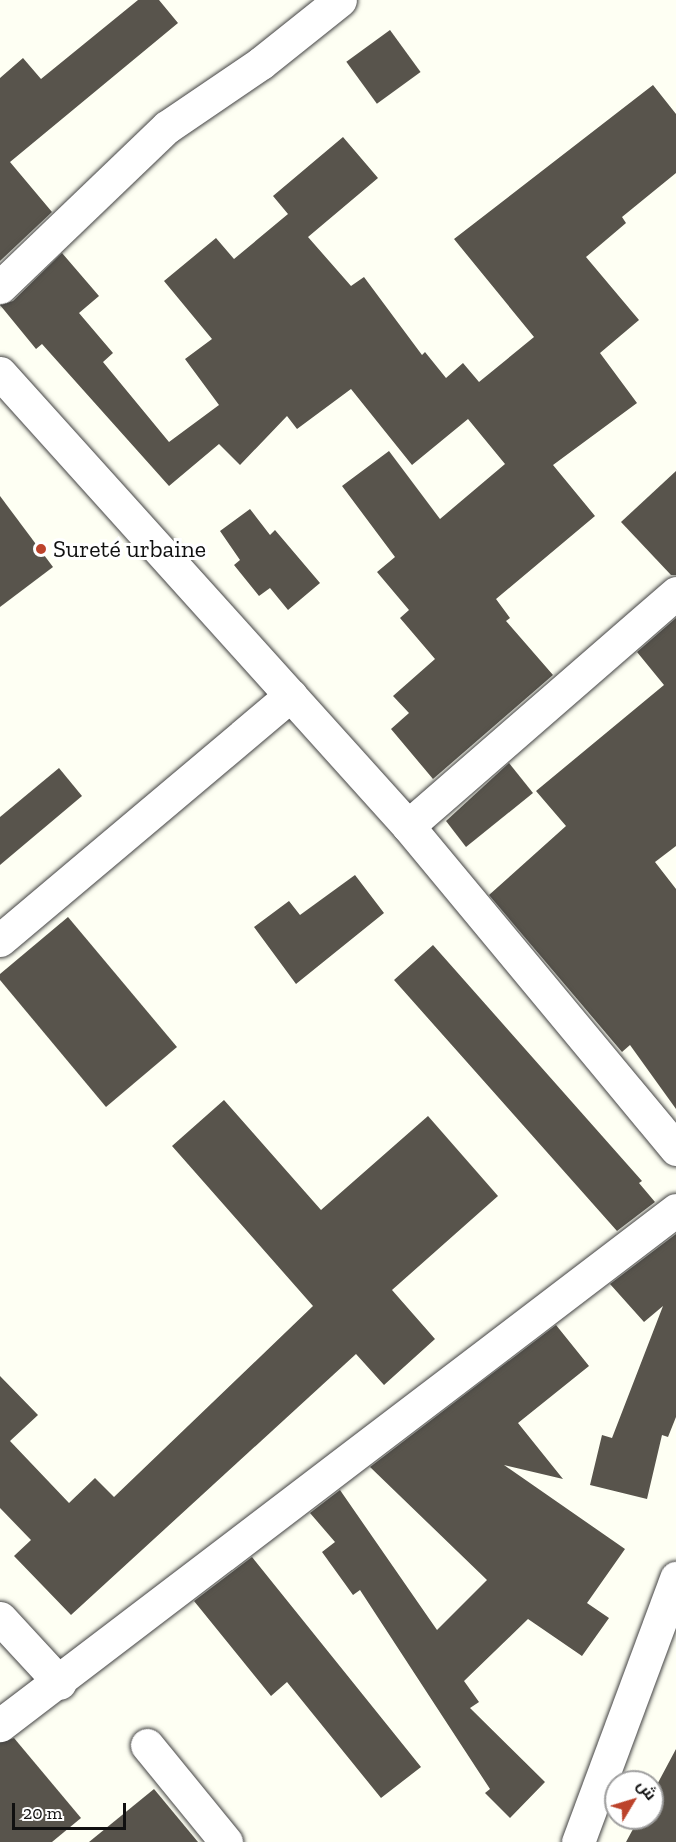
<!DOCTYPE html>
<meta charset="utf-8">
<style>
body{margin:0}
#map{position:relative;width:676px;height:1842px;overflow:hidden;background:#fefff3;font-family:"Zilla Slab",Cairo,serif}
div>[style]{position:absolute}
.building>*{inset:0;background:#58544c;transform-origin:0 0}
.roads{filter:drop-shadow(0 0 2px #434343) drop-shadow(0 0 2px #434343)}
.minor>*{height:33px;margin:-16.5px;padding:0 16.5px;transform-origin:16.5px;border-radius:16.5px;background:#fff}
.dots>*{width:16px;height:16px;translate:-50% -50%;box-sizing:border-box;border:3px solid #fff;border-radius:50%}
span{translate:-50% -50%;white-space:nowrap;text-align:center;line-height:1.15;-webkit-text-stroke:6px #fff;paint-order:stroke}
.poi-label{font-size:24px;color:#101010}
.left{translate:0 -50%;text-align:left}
.north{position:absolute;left:604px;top:1770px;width:60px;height:60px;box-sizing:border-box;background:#fff;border:2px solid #9f9f9f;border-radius:50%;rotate:52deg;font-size:16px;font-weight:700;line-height:24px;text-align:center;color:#101010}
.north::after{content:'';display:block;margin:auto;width:21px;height:27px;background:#bc432b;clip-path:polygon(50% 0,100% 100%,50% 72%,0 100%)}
.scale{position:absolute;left:12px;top:1803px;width:114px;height:27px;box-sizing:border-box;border:3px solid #101010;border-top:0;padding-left:8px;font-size:18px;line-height:21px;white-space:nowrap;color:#101010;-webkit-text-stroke:4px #fff;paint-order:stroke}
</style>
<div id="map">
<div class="building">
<div style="clip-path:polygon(138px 0,159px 0,178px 23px,10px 162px,52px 212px,0 261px,0 78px,23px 58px,41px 79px)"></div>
<div style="left:390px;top:30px;width:52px;height:54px;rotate:54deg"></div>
<div style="clip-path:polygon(653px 85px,676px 114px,676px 173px,622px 217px,626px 223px,586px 257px,639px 320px,600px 353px,637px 403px,553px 465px,595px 516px,496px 599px,510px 618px,506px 621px,553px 675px,433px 779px,391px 729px,409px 713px,393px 696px,435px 659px,400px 618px,409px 610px,377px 572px,395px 557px,342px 486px,389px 451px,440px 519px,505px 464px,468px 419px,412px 465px,351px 389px,297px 429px,287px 416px,240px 465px,219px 444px,169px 486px,42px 344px,36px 349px,0 305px,13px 301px,62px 253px,99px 296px,79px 313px,113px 353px,103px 362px,169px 442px,219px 405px,185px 359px,212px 339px,164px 281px,216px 238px,234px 259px,288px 214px,273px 196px,343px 137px,378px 178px,308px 237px,351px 286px,364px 277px,422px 355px,425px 352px,446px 378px,463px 363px,479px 382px,534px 337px,454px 239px)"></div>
<div style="clip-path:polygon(676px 471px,676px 575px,671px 575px,621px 522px)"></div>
<div style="clip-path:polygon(0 496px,53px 567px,0 607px)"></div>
<div style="clip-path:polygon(250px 509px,270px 535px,275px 530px,320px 583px,288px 610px,270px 588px,259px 596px,234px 565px,240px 560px,220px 531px)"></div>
<div style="clip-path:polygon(676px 618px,676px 846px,655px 862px,676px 889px,676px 1109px,630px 1045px,622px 1052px,489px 895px,566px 826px,536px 791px,664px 685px,637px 652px)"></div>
<div style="clip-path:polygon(509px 763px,533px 793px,466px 847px,446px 821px)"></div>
<div style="clip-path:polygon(59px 768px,82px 796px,0 865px,0 817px)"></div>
<div style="clip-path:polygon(355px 875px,384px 913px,296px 984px,254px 927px,289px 901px,300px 915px)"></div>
<div style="clip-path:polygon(68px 917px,177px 1047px,106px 1107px,0 980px,0 974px)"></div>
<div style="clip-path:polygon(433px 945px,642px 1181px,639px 1183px,655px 1202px,617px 1231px,394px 980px)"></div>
<div style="clip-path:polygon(224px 1100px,321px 1210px,428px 1116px,498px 1196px,392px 1290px,435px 1339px,384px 1385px,356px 1354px,71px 1615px,14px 1556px,31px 1540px,0 1508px,0 1376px,38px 1415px,10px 1441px,69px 1503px,95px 1478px,114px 1497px,313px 1306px,172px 1146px)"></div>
<div style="clip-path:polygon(676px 1234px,676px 1417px,668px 1437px,662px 1435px,647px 1499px,590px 1485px,602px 1435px,612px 1438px,663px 1306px,644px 1322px,610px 1284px)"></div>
<div style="clip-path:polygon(556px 1325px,589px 1366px,518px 1423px,563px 1479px,504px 1465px,625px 1549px,587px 1603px,609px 1618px,582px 1656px,528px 1619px,464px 1681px,479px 1702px,470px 1708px,545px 1782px,510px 1818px,485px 1793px,490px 1789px,360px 1590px,353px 1595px,322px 1552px,335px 1542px,310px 1513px,340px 1490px,437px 1630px,487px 1580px,370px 1467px)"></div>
<div style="clip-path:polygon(252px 1557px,421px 1767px,381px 1798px,287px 1682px,271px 1696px,194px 1601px)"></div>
<div style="clip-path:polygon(14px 1738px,81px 1818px,52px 1842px,0 1842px,0 1743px)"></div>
<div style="clip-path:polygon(676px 1749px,676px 1842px,626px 1842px,639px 1818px,652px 1818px,652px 1794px)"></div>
<div style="clip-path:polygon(154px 1789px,198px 1842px,89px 1842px)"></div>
</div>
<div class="roads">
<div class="minor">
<div style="left:0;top:287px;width:231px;rotate:-43.8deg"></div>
<div style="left:167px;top:127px;width:114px;rotate:-34.2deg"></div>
<div style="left:261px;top:63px;width:101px;rotate:-38.6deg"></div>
<div style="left:0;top:373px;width:610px;rotate:47.99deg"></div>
<div style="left:408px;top:826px;width:420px;rotate:50.3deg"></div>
<div style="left:408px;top:826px;width:355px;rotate:-41deg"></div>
<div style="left:0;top:940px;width:380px;rotate:-40.1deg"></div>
<div style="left:0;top:1618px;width:88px;rotate:47.3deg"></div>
<div style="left:0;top:1725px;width:850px;rotate:-37.3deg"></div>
<div style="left:147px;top:1745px;width:125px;rotate:50.8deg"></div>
<div style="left:578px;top:1842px;width:282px;rotate:-69.6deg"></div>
</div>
</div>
<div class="dots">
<div style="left:41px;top:549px;background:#bc432b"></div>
</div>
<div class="poi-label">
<span class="left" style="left:53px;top:549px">Sureté urbaine</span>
</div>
<div class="north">ش</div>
<div class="scale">20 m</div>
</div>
